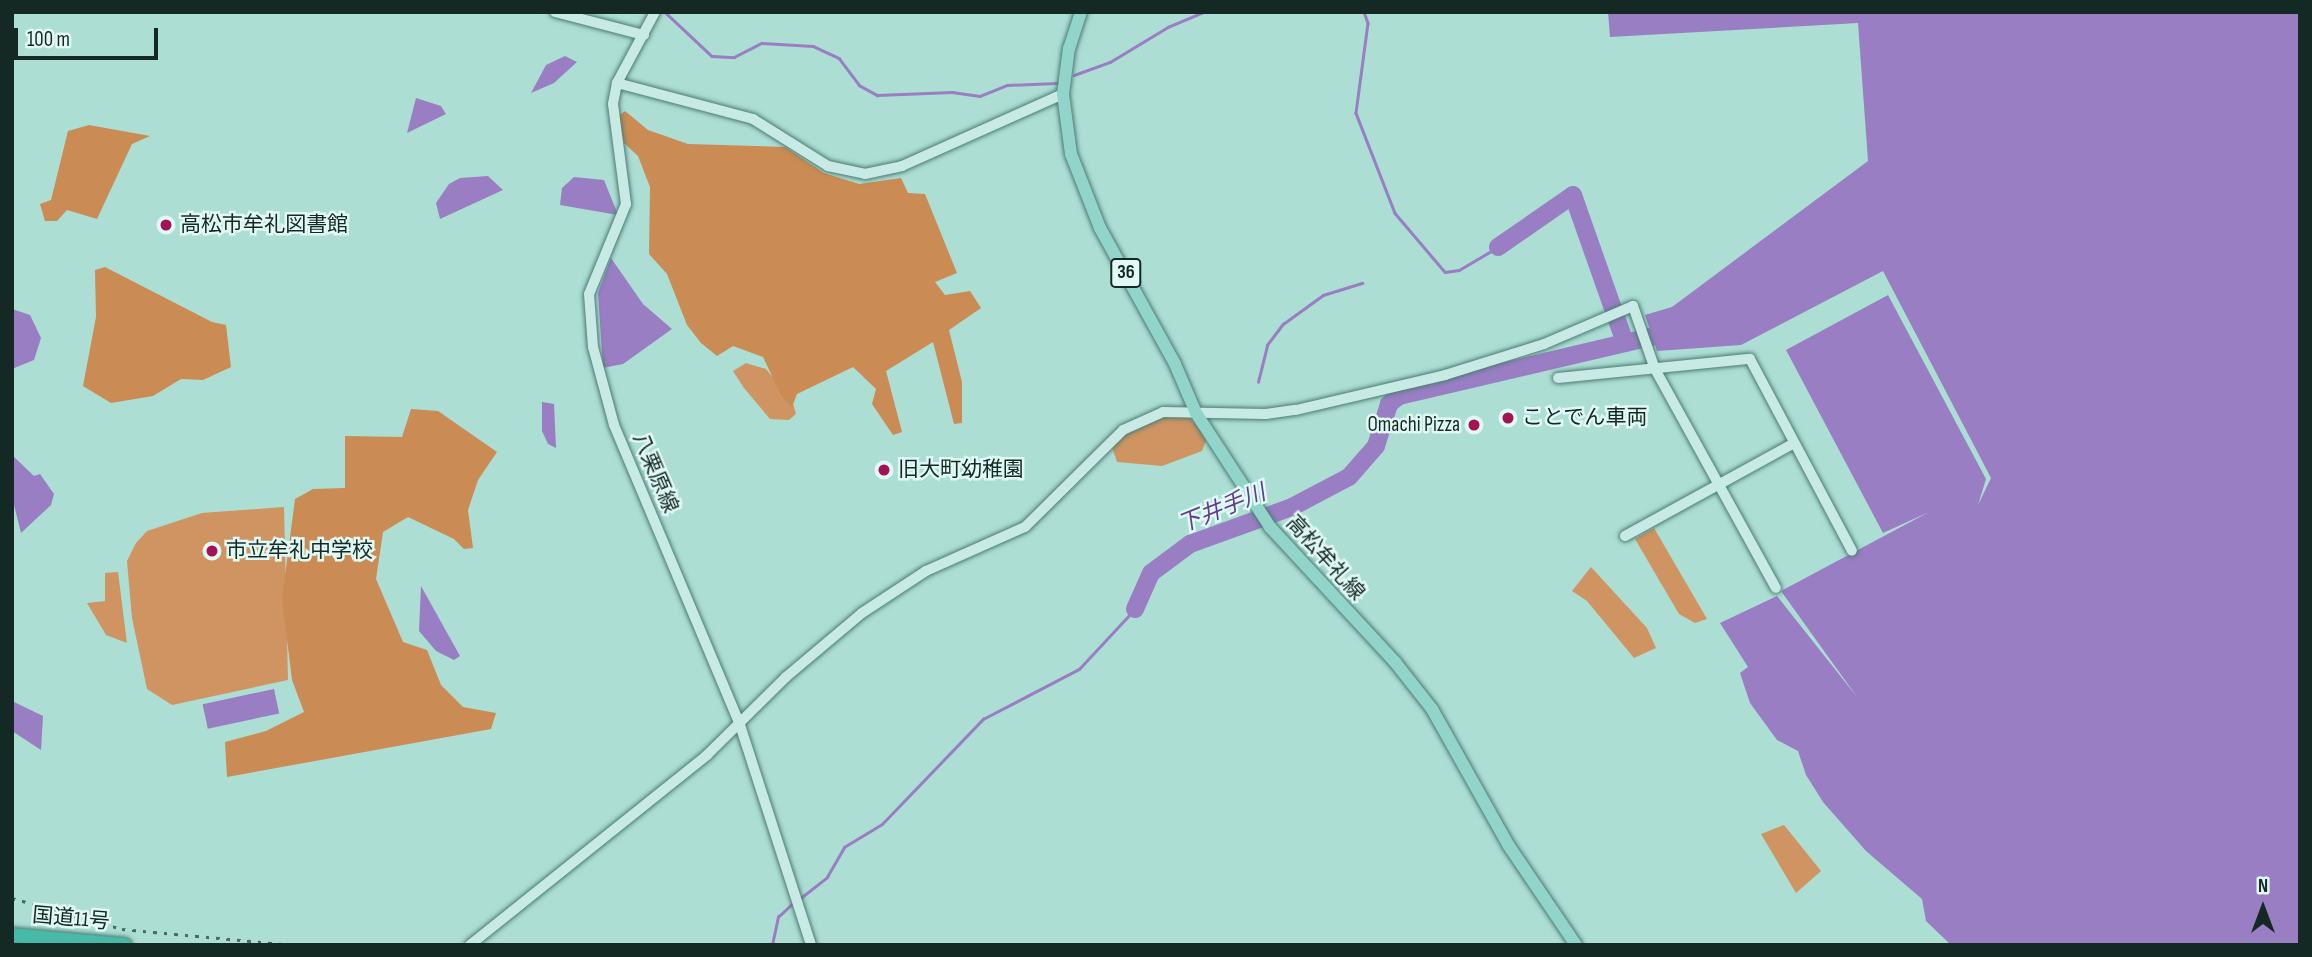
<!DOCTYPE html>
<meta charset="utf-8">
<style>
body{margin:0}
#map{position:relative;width:2312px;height:957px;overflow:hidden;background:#acded4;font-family:"Sofia Sans Condensed","Noto Sans JP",sans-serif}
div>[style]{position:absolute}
.green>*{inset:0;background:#cf9462}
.forest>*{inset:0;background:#ca8b54}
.water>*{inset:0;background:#997ec4;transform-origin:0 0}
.stream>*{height:2.5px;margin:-1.25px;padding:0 1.25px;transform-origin:1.25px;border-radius:1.25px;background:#997ec4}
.river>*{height:18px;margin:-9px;padding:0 9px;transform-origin:9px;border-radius:9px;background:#997ec4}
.roads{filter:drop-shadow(0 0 2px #4c7b72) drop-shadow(0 0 2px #4c7b72)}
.secondary>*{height:10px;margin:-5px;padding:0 5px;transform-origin:5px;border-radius:5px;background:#c8eae5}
.primary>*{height:12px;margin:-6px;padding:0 6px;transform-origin:6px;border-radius:6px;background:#91d4ca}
.highway>*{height:14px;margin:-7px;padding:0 7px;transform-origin:7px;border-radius:7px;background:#48b8a7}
.rail>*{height:2.5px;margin-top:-1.25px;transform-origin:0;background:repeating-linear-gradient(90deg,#4b6a64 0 3.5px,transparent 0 10.5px)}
.dots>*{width:19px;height:19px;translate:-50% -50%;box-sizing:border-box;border:4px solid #e1f9f4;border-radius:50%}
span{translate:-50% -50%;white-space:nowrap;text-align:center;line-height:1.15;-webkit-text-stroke:5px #e1f9f4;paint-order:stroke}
.shield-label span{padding:2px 5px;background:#e1f9f4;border:2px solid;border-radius:5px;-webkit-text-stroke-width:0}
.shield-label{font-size:19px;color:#142824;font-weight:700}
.poi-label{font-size:21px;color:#142824}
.left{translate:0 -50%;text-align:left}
.right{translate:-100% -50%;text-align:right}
.street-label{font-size:21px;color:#142824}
.water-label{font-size:23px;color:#613d91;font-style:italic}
.frame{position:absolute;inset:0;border:14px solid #142824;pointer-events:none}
.north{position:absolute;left:2228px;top:873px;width:70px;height:70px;-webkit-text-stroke:5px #e1f9f4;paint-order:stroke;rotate:0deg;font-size:19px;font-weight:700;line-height:28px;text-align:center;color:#142824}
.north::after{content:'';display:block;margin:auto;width:24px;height:32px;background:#142824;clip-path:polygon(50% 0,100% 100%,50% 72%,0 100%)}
.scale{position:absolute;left:14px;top:28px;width:144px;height:32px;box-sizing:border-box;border:4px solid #142824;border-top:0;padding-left:9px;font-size:21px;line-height:24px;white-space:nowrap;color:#142824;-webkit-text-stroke:5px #e1f9f4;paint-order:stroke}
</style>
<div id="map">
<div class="green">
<div style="clip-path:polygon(746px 363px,766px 369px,792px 400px,796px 414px,789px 420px,770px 419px,744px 388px,733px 371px)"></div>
<div style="clip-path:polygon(1164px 414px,1189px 417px,1207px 438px,1202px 451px,1162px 466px,1117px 462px,1111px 444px,1124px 432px)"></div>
<div style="clip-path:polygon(284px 507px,288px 680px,172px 705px,147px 689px,132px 618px,127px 561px,136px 543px,147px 531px,202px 513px)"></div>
<div style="clip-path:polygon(1654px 528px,1707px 619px,1695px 623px,1679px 614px,1635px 539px)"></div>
<div style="clip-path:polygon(1591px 567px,1647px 628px,1656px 648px,1634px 658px,1587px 601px,1572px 591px)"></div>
<div style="clip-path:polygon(118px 572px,127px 643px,106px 635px,87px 603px,105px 601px,105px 573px)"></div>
<div style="clip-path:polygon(1784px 825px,1821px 871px,1796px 893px,1761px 834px)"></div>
</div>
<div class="forest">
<div style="clip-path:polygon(625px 111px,648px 130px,688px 144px,785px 147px,824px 173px,859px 184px,901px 178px,908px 193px,925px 194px,957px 273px,935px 282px,945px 295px,970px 291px,981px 308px,949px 330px,962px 382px,962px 423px,954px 424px,933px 342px,886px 371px,902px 432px,893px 435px,872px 404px,876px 389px,853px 367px,797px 394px,792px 407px,781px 395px,763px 357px,733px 346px,717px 356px,701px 343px,687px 325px,667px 274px,649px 254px,650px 187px,638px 156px,624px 143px,617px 117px)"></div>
<div style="clip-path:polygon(89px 125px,150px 136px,132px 144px,97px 219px,67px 210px,57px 221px,45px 221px,40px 204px,51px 200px,68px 131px)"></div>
<div style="clip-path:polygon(105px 267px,212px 322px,226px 325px,231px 367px,203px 380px,181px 379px,153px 396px,111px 403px,83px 386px,96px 317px,95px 270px)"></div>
<div style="clip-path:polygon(411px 409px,438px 411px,497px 452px,478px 480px,468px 510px,473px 548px,464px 549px,454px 539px,408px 517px,383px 532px,376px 579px,403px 642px,427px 650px,441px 685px,463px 707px,496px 713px,491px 729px,227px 777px,225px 742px,266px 731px,304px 712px,292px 680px,282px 599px,295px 499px,313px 489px,345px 488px,345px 436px,402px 437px)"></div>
</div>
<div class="water">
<div style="clip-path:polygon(1608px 12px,2300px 12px,2300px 945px,1951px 945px,1926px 921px,1922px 899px,1866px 851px,1823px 802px,1806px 775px,1798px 751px,1777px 740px,1750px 703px,1740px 673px,1748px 667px,1720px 623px,1777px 596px,1857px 697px,1781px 591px,1929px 512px,1883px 533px,1786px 350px,1888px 295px,1986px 479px,1978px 505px,1991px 478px,1883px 271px,1741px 345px,1657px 351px,1645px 315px,1672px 307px,1868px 161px,1858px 23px,1610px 37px)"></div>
<div style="clip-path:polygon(565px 56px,577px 62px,554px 83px,531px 93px,546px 65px)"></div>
<div style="clip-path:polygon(416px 98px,441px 106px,446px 114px,407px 133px)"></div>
<div style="clip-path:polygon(488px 176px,503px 190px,440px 219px,436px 203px,449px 184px,460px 178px)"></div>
<div style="clip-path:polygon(574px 177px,604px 180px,618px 215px,560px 205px,562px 188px)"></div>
<div style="clip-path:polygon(611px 258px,643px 304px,672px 329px,623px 364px,603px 368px,598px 293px)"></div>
<div style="clip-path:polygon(12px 309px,30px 315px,41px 338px,34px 360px,12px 369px)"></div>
<div style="clip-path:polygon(542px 402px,554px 404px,556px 448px,548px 444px,542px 431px)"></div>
<div style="clip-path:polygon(12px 455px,34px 476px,40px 474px,54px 494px,51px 505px,21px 533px,12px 497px)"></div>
<div style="clip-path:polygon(421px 586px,460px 656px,454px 660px,436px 651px,419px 631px)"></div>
<div style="left:274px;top:689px;width:25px;height:73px;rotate:78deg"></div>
<div style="clip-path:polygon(12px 701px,43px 716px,41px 750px,12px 731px)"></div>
</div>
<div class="stream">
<div style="left:1364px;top:12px;width:12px;rotate:70deg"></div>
<div style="left:1368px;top:23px;width:91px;rotate:97.6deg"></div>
<div style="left:1356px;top:113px;width:107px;rotate:68.7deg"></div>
<div style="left:1395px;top:213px;width:77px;rotate:49.7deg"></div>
<div style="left:1445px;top:272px;width:14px;rotate:-8deg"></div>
<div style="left:1459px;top:270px;width:45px;rotate:-30.5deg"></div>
<div style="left:666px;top:13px;width:63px;rotate:43.1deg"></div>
<div style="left:712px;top:56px;width:22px;rotate:3deg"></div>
<div style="left:734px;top:57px;width:31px;rotate:-27deg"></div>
<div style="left:762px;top:43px;width:51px;rotate:3.4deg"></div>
<div style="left:813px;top:46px;width:29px;rotate:25deg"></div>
<div style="left:839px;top:58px;width:34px;rotate:53deg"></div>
<div style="left:859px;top:85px;width:21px;rotate:29deg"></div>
<div style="left:877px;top:95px;width:75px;rotate:-2.3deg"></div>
<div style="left:952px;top:92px;width:28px;rotate:8deg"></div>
<div style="left:980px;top:96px;width:29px;rotate:-22deg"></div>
<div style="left:1007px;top:85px;width:50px;rotate:-2.3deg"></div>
<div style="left:1074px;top:75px;width:38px;rotate:-20deg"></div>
<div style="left:1110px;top:62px;width:68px;rotate:-31.1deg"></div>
<div style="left:1168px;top:27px;width:39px;rotate:-23deg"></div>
<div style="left:1258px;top:382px;width:38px;rotate:-76deg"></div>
<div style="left:1267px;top:345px;width:26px;rotate:-53deg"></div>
<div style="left:1283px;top:324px;width:49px;rotate:-35.9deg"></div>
<div style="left:1323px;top:295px;width:41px;rotate:-17.1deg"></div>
<div style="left:798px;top:900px;width:37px;rotate:-38deg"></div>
<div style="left:827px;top:877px;width:34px;rotate:-60deg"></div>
<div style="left:844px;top:847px;width:44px;rotate:-31.2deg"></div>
<div style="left:882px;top:824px;width:146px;rotate:-46.1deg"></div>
<div style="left:983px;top:719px;width:108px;rotate:-27.5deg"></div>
<div style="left:1079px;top:669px;width:82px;rotate:-47deg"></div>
<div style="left:599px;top:945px;width:49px"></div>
<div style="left:772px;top:945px;width:29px;rotate:-78deg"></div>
<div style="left:778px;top:917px;width:21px;rotate:-43deg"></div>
</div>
<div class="river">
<div style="left:1498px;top:247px;width:91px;rotate:-34.7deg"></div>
<div style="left:1573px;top:195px;width:157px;rotate:70.6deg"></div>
<div style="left:1135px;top:609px;width:39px;rotate:-66deg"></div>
<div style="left:1151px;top:573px;width:49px;rotate:-36.6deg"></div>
<div style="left:1190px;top:544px;width:109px;rotate:-19.9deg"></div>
<div style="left:1292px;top:507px;width:64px;rotate:-27.8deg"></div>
<div style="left:1349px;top:477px;width:41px;rotate:-48.9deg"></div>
<div style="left:1376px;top:446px;width:44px;rotate:-72.8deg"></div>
<div style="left:1389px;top:404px;width:13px;rotate:-39deg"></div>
<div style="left:1399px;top:396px;width:271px;rotate:-13.2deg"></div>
</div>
<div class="roads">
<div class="secondary">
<div style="left:555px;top:12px;width:92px;rotate:14.5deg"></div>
<div style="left:655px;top:12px;width:81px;rotate:118.2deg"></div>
<div style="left:617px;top:83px;width:21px;rotate:101deg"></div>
<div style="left:613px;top:104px;width:101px;rotate:82.6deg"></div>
<div style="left:626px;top:204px;width:97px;rotate:112.3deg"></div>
<div style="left:589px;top:294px;width:53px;rotate:85.7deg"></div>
<div style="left:593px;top:347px;width:81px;rotate:74.9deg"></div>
<div style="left:614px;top:425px;width:325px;rotate:67.2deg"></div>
<div style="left:740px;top:725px;width:231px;rotate:72.1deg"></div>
<div style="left:617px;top:83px;width:141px;rotate:14.8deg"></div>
<div style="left:753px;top:119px;width:89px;rotate:32.1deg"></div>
<div style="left:828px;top:166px;width:38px;rotate:12deg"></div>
<div style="left:865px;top:174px;width:38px;rotate:-12deg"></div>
<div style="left:902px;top:166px;width:176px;rotate:-24.1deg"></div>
<div style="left:1558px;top:378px;width:193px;rotate:-5.7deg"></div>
<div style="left:1750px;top:359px;width:217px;rotate:62deg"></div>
<div style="left:1625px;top:536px;width:193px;rotate:-28.8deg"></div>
<div style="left:470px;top:945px;width:304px;rotate:-38.7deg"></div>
<div style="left:707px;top:755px;width:111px;rotate:-44.6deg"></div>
<div style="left:786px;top:677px;width:99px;rotate:-40.1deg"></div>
<div style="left:862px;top:613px;width:77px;rotate:-33.3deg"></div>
<div style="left:926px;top:571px;width:108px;rotate:-24deg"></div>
<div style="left:1025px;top:527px;width:138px;rotate:-44.7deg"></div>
<div style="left:1123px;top:430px;width:44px;rotate:-24.2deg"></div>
<div style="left:1163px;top:412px;width:103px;rotate:1.1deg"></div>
<div style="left:1266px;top:414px;width:30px;rotate:-8deg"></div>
<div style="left:1296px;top:410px;width:153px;rotate:-13.2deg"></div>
<div style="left:1445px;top:375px;width:104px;rotate:-17.4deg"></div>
<div style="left:1544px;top:344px;width:97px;rotate:-23.1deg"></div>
<div style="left:1633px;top:306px;width:67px;rotate:70.8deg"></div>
<div style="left:1655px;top:369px;width:250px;rotate:61.1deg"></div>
</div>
<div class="primary">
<div style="left:1081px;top:12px;width:38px;rotate:108deg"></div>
<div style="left:1069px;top:48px;width:46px;rotate:97.4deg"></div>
<div style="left:1063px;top:94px;width:61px;rotate:82.4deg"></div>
<div style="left:1071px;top:154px;width:79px;rotate:68.6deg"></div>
<div style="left:1100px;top:228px;width:155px;rotate:61.1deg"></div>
<div style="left:1175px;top:364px;width:53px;rotate:66.8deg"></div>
<div style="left:1196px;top:413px;width:136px;rotate:57deg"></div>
<div style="left:1270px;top:527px;width:184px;rotate:47.2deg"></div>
<div style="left:1395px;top:662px;width:60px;rotate:51.8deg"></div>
<div style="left:1432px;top:709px;width:157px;rotate:60.7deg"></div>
<div style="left:1509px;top:846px;width:120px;rotate:55.9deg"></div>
</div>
<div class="highway">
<div style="left:12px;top:935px;width:113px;rotate:5.1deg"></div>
</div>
</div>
<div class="rail">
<div style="left:12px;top:898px;width:114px;rotate:15.7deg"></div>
<div style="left:122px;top:929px;width:172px;rotate:5.3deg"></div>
</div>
<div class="dots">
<div style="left:166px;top:225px;background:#a31255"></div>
<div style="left:1508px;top:418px;background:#a31255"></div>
<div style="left:1474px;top:425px;background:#a31255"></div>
<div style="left:884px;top:470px;background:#a31255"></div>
<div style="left:212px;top:551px;background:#a31255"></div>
</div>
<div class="shield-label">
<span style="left:1126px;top:273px">36</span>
</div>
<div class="poi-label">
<span class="left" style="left:180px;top:225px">高松市牟礼図書館</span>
<span class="left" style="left:1522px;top:418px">ことでん車両</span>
<span class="right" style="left:1460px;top:425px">Omachi Pizza</span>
<span class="left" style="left:898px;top:470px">旧大町幼稚園</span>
<span class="left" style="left:226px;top:551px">市立牟礼中学校</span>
</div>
<div class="street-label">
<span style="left:655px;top:473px;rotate:67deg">八栗原線</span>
<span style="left:1325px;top:558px;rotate:48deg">高松牟礼線</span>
<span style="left:71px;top:919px;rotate:5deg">国道11号</span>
</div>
<div class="water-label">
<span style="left:1222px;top:509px;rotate:-22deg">下井手川</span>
</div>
<div class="frame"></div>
<div class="north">N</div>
<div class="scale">100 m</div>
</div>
